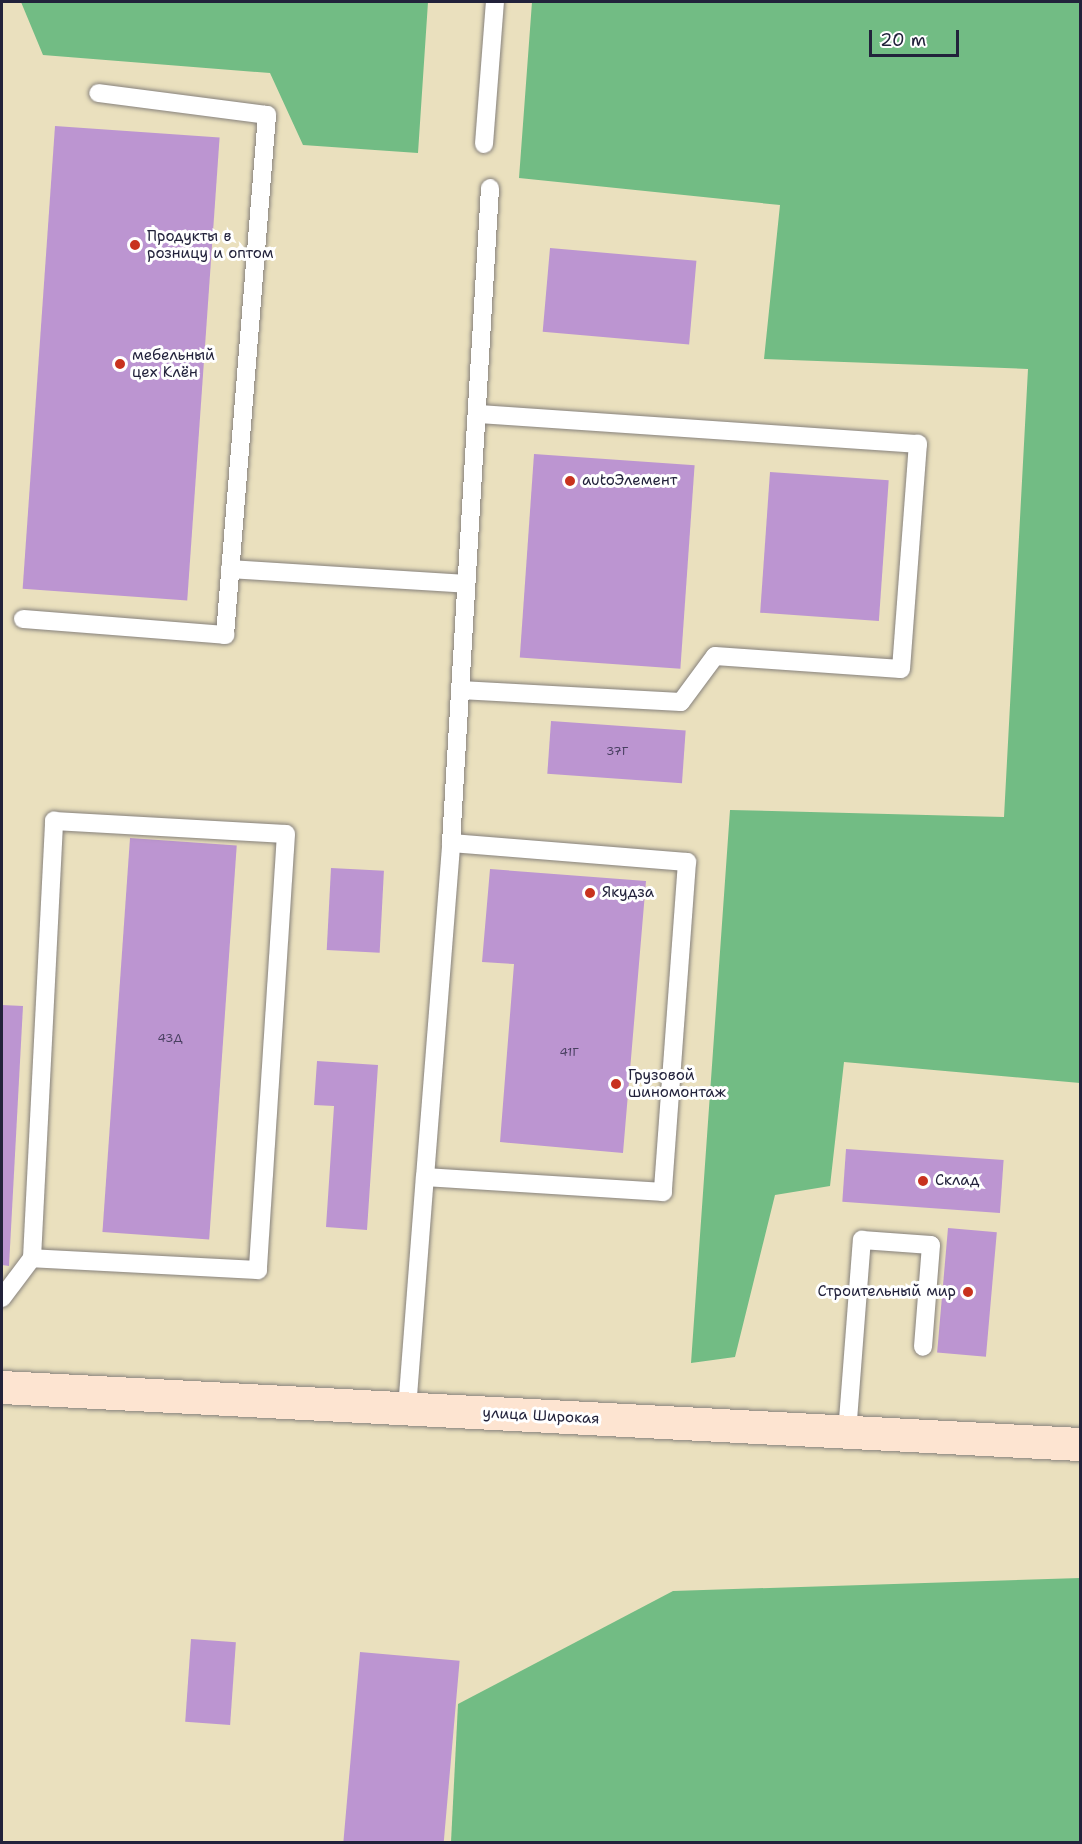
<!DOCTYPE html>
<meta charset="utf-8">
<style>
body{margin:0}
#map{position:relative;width:1082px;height:1844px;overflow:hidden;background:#eae0be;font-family:"Shantell Sans",sans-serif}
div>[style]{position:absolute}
.forest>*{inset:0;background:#72bc84}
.building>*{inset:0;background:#bc95d1;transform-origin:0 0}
.roads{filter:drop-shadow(0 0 2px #86817c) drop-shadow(0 0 2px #86817c)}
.lane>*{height:18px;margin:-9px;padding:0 9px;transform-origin:9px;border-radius:9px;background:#fff}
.secondary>*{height:33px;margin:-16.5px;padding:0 16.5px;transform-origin:16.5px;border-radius:16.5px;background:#fde4d1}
.dots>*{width:16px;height:16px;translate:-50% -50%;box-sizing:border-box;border:3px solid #fff;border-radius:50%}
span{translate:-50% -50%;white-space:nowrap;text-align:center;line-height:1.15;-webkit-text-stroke:6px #fff;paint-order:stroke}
.number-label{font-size:12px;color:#483f60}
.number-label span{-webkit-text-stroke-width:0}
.poi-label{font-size:15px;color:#22223b}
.left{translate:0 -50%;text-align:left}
.right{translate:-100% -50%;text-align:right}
.street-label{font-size:15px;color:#22223b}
.frame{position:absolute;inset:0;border:3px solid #22223b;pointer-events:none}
.scale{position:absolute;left:869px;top:30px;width:90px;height:27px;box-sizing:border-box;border:3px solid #22223b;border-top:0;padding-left:8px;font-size:18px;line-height:21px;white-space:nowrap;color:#22223b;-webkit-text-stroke:4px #fff;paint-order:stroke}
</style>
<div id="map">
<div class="forest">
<div style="clip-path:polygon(21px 2px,428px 2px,418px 153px,303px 145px,270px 73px,43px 55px)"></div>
<div style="clip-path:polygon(532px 2px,1080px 2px,1080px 1083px,844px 1062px,830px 1186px,775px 1195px,735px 1357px,691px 1363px,730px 810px,1004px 817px,1028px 369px,764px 359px,780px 205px,519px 178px)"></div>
<div style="clip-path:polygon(1080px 1578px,1080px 1842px,451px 1842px,458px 1704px,673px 1591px)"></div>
</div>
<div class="building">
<div style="left:55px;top:126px;width:165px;height:464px;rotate:4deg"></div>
<div style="left:550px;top:248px;width:147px;height:84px;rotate:5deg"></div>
<div style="left:534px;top:454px;width:161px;height:204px;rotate:4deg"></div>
<div style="left:770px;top:472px;width:119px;height:141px;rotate:4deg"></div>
<div style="left:551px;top:721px;width:135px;height:53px;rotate:4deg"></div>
<div style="left:130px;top:838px;width:107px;height:395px;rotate:4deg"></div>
<div style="left:331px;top:868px;width:53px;height:82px;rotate:3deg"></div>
<div style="clip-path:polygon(490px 869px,646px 881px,623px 1153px,500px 1142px,514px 964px,482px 962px)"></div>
<div style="clip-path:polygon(2px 1005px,23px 1006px,9px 1266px,2px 1265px)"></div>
<div style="clip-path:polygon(317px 1061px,378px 1065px,367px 1230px,326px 1227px,334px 1106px,314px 1105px)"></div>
<div style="left:846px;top:1149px;width:158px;height:53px;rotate:4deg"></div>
<div style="left:948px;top:1228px;width:49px;height:125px;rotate:5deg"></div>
<div style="left:191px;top:1639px;width:45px;height:83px;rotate:4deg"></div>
<div style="left:360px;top:1652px;width:100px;height:191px;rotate:5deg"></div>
</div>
<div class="roads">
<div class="lane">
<div style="left:484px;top:144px;width:142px;rotate:-85.6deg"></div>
<div style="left:230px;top:569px;width:236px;rotate:3.6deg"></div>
<div style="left:23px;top:619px;width:203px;rotate:4.5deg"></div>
<div style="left:225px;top:635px;width:522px;rotate:-85.38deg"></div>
<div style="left:267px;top:115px;width:170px;rotate:-172.6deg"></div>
<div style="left:460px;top:690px;width:221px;rotate:3.1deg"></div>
<div style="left:681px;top:702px;width:57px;rotate:-53.5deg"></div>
<div style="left:715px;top:656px;width:186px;rotate:4deg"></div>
<div style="left:901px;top:669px;width:226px;rotate:-85.7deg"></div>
<div style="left:918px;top:444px;width:442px;rotate:-176.1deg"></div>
<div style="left:451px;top:843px;width:656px;rotate:-86.59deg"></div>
<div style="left:2px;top:1298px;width:50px;rotate:-53.1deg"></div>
<div style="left:32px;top:1258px;width:438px;rotate:-87.1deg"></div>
<div style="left:54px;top:821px;width:232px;rotate:3.2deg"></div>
<div style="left:286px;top:834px;width:437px;rotate:93.7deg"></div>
<div style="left:258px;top:1270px;width:226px;rotate:-177deg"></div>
<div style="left:407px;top:1409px;width:233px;rotate:-85.6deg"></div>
<div style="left:425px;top:1177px;width:335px;rotate:-85.5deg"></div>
<div style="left:451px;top:843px;width:237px;rotate:4.6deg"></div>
<div style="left:687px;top:862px;width:331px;rotate:94.2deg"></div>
<div style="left:663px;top:1192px;width:238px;rotate:-176.4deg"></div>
<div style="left:847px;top:1433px;width:194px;rotate:-85.6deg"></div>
<div style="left:862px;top:1240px;width:69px;rotate:4.1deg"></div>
<div style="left:931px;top:1245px;width:102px;rotate:94.5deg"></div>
</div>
<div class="secondary">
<div style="left:2px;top:1387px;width:1080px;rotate:3.03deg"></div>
</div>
</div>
<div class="dots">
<div style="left:135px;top:245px;background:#c8321e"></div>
<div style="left:120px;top:364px;background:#c8321e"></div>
<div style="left:570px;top:481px;background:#c8321e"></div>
<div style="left:590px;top:893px;background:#c8321e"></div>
<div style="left:616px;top:1084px;background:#c8321e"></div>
<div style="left:923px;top:1181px;background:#c8321e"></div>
<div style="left:968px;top:1292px;background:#c8321e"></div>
</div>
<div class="number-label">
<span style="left:617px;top:752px">37Г</span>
<span style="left:170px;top:1039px">43Д</span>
<span style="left:569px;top:1053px">41Г</span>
</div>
<div class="poi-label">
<span class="left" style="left:147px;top:245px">Продукты в<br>розницу и оптом</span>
<span class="left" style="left:132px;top:364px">мебельный<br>цех Клён</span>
<span class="left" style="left:582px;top:481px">autoЭлемент</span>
<span class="left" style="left:602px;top:893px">Якудза</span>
<span class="left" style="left:628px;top:1084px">Грузовой<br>шиномонтаж</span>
<span class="left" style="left:935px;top:1181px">Склад</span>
<span class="right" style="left:956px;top:1292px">Строительный мир</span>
</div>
<div class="street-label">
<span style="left:541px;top:1416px;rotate:3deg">улица Широкая</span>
</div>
<div class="frame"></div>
<div class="scale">20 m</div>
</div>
